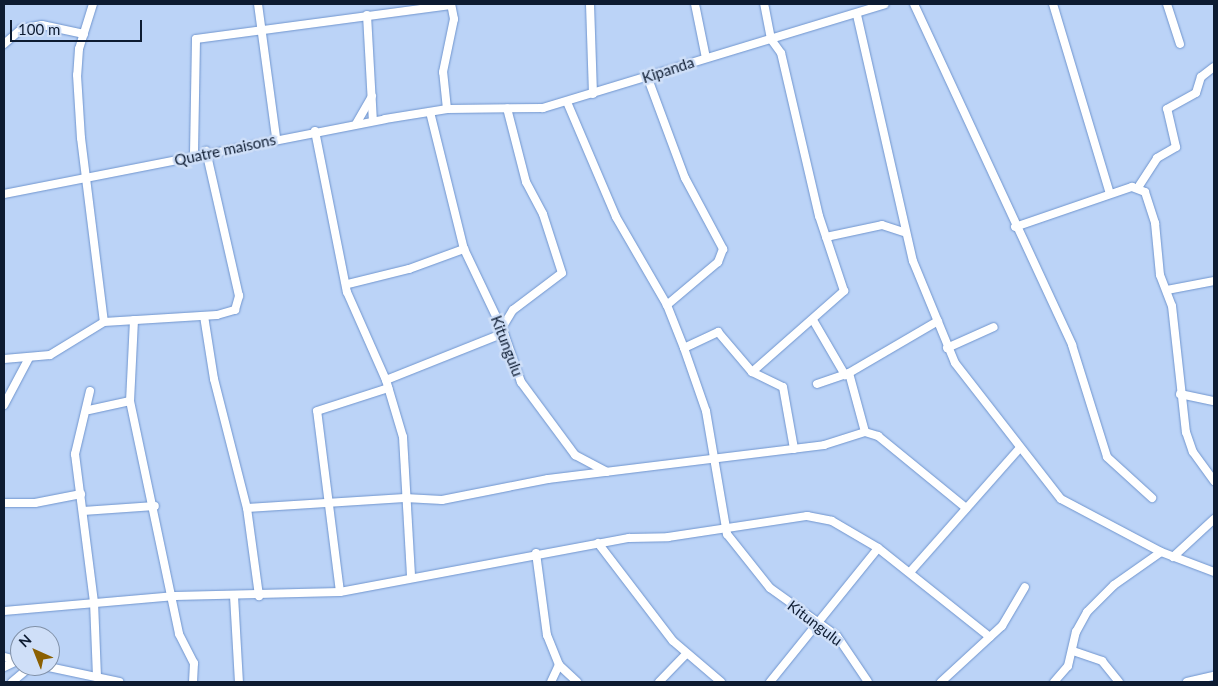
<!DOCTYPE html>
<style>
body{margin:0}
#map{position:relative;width:1218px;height:686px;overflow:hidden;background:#bbd3f7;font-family:Lato,sans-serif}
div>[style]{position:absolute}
.roads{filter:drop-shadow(0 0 1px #7095ce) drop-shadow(0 0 1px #7095ce)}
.minor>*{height:8px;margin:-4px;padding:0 4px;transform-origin:4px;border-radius:4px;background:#fff}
span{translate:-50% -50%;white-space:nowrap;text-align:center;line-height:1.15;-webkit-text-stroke:5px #cfdff8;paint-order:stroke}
.street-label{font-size:15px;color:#0d1b31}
.frame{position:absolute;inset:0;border:5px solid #0d1b31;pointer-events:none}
.north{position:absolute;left:10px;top:626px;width:50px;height:50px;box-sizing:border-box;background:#cfdff8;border:1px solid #8191a8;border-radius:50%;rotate:316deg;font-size:14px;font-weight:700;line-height:20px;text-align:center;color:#0d1b31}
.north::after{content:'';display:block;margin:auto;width:18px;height:22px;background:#8b6002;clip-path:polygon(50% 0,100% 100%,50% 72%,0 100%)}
.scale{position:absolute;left:10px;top:20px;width:132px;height:22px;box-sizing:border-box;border:2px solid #0d1b31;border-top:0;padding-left:6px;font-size:15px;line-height:18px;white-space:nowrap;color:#0d1b31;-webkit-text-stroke:4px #cfdff8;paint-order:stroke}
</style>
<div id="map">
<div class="roads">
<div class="minor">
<div style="left:93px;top:4px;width:47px;rotate:107.3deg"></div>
<div style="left:79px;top:49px;width:26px;rotate:94deg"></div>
<div style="left:77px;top:75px;width:63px;rotate:86.4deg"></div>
<div style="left:81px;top:138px;width:185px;rotate:82.9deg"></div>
<div style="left:258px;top:4px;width:135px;rotate:82.3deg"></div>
<div style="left:590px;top:4px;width:90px;rotate:88.1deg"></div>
<div style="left:695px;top:4px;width:55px;rotate:78.5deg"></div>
<div style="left:914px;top:4px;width:376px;rotate:65.1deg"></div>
<div style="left:1072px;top:345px;width:117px;rotate:72.6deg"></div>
<div style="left:1107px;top:457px;width:61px;rotate:42.3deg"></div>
<div style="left:1053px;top:4px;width:198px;rotate:73.3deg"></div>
<div style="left:1167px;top:4px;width:42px;rotate:72deg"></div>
<div style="left:367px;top:15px;width:106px;rotate:86.8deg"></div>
<div style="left:857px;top:15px;width:252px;rotate:77.2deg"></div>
<div style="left:913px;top:261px;width:110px;rotate:67.6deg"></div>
<div style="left:955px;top:363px;width:172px;rotate:52.1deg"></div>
<div style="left:1061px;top:499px;width:113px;rotate:27.9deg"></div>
<div style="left:1161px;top:552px;width:57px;rotate:20.7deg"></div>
<div style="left:4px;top:44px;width:23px;rotate:-41deg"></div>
<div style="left:21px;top:29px;width:21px;rotate:-11deg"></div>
<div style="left:42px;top:25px;width:43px;rotate:12.1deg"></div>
<div style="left:647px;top:76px;width:109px;rotate:69.6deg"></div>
<div style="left:685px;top:178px;width:81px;rotate:61.8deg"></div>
<div style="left:723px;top:249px;width:14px;rotate:111deg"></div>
<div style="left:718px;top:262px;width:67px;rotate:139.9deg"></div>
<div style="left:567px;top:102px;width:125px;rotate:66.9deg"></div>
<div style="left:616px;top:217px;width:102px;rotate:59.9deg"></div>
<div style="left:667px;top:305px;width:46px;rotate:68.4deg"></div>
<div style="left:684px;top:348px;width:67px;rotate:70.8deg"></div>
<div style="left:706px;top:411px;width:125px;rotate:80.3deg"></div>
<div style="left:727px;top:534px;width:69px;rotate:51.5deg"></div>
<div style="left:770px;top:588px;width:82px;rotate:35.6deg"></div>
<div style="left:837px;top:636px;width:55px;rotate:56deg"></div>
<div style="left:447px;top:109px;width:37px;rotate:-96deg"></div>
<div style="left:443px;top:72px;width:54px;rotate:-78.3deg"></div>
<div style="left:454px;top:19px;width:15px;rotate:-101deg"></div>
<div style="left:430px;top:112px;width:141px;rotate:76.1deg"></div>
<div style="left:464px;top:249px;width:93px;rotate:64.5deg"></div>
<div style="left:504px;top:333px;width:52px;rotate:70.9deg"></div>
<div style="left:521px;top:382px;width:91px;rotate:53.5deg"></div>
<div style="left:575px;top:455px;width:36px;rotate:28deg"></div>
<div style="left:356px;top:124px;width:32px;rotate:-60deg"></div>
<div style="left:315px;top:131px;width:164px;rotate:78.8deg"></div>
<div style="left:347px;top:292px;width:96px;rotate:66.1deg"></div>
<div style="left:386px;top:380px;width:59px;rotate:73.4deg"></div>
<div style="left:403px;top:437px;width:140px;rotate:86.7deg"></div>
<div style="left:194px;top:154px;width:115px;rotate:-89deg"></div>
<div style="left:196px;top:39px;width:257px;rotate:-7.6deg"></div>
<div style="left:1139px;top:186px;width:33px;rotate:-57deg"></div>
<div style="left:1157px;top:158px;width:22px;rotate:-30deg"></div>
<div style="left:1176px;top:147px;width:39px;rotate:-103deg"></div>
<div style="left:1167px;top:109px;width:33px;rotate:-29deg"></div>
<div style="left:1196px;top:93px;width:17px;rotate:-73deg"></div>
<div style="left:1201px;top:77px;width:16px;rotate:-38deg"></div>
<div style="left:4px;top:194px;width:388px;rotate:-11.1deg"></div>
<div style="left:385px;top:119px;width:63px;rotate:-9.2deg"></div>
<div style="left:447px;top:109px;width:96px;rotate:-0.6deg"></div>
<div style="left:543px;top:108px;width:357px;rotate:-16.9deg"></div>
<div style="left:1015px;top:227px;width:124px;rotate:-18.9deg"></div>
<div style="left:1132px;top:187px;width:14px;rotate:21deg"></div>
<div style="left:1145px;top:192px;width:33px;rotate:72deg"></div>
<div style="left:1155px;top:223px;width:52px;rotate:84.5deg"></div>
<div style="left:1160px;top:275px;width:33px;rotate:69deg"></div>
<div style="left:1172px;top:306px;width:127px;rotate:83.7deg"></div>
<div style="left:1186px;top:432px;width:21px;rotate:71deg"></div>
<div style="left:1193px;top:452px;width:36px;rotate:54deg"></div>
<div style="left:826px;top:237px;width:57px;rotate:-12.1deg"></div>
<div style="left:882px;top:225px;width:25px;rotate:18deg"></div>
<div style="left:348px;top:284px;width:63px;rotate:-13.8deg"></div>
<div style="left:409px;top:269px;width:59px;rotate:-20deg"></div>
<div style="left:1167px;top:290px;width:48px;rotate:-10.8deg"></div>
<div style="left:204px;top:316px;width:64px;rotate:81deg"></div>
<div style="left:214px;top:379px;width:133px;rotate:75.7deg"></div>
<div style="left:247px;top:508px;width:89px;rotate:82.2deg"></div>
<div style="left:134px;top:320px;width:81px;rotate:92.8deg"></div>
<div style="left:130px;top:401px;width:238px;rotate:78.1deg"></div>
<div style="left:179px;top:634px;width:33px;rotate:63deg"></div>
<div style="left:194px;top:663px;width:19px;rotate:93deg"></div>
<div style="left:813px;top:320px;width:64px;rotate:59.8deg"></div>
<div style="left:502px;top:328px;width:21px;rotate:-59deg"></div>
<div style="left:513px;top:310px;width:61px;rotate:-37.1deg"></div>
<div style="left:562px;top:273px;width:62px;rotate:-107.9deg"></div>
<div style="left:543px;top:214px;width:36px;rotate:-118deg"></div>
<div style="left:526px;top:182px;width:76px;rotate:-104.4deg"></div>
<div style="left:684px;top:348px;width:38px;rotate:-25deg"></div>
<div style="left:718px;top:332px;width:52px;rotate:49.6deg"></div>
<div style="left:752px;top:372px;width:34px;rotate:26deg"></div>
<div style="left:783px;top:387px;width:63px;rotate:79.9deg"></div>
<div style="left:947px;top:348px;width:51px;rotate:-24.1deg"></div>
<div style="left:4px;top:359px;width:46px;rotate:-5deg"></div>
<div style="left:50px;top:355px;width:63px;rotate:-31.4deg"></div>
<div style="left:104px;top:322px;width:113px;rotate:-3.5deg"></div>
<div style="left:217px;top:315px;width:19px;rotate:-16deg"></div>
<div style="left:235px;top:310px;width:15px;rotate:-74deg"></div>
<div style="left:239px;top:296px;width:149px;rotate:-102.8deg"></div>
<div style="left:752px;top:372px;width:123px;rotate:-41.4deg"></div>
<div style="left:844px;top:291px;width:79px;rotate:-108.4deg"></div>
<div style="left:819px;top:216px;width:167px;rotate:-103.1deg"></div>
<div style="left:781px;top:53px;width:17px;rotate:-126deg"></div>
<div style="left:771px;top:39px;width:36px;rotate:-101deg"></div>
<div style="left:849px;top:373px;width:61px;rotate:74.8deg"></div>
<div style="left:386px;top:380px;width:127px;rotate:-21.7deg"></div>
<div style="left:817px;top:384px;width:34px;rotate:-19deg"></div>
<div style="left:849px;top:373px;width:103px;rotate:-30.3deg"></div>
<div style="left:90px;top:391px;width:65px;rotate:103.4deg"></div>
<div style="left:75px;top:454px;width:149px;rotate:82.7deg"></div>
<div style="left:94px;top:602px;width:75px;rotate:87.7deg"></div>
<div style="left:1180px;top:394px;width:35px;rotate:12deg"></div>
<div style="left:4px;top:405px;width:53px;rotate:-62deg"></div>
<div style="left:89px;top:410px;width:42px;rotate:-12.4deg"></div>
<div style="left:4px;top:503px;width:31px"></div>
<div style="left:35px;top:503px;width:47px;rotate:-11.1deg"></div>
<div style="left:247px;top:508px;width:158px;rotate:-3.6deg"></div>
<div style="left:405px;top:498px;width:37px;rotate:3deg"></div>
<div style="left:442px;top:500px;width:108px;rotate:-11.2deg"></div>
<div style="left:548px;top:479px;width:278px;rotate:-7deg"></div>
<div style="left:824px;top:445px;width:43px;rotate:-17.6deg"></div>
<div style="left:865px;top:432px;width:14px;rotate:17deg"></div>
<div style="left:878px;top:436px;width:114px;rotate:39.3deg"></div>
<div style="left:83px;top:511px;width:72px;rotate:-4deg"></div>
<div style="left:598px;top:543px;width:123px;rotate:52.6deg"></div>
<div style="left:673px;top:641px;width:63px;rotate:40.5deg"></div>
<div style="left:536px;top:553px;width:83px;rotate:82.4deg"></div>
<div style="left:547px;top:635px;width:32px;rotate:68deg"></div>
<div style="left:559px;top:665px;width:25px;rotate:43deg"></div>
<div style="left:1173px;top:557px;width:56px;rotate:-42.8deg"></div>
<div style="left:911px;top:571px;width:164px;rotate:-48.5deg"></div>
<div style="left:340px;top:592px;width:182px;rotate:-97.2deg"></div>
<div style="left:317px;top:411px;width:75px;rotate:-17.9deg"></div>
<div style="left:234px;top:596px;width:86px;rotate:86.7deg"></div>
<div style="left:4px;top:611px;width:172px;rotate:-5deg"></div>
<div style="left:175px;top:596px;width:165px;rotate:-1.4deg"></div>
<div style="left:340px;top:592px;width:294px;rotate:-10.6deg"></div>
<div style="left:629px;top:538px;width:39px;rotate:-1deg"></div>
<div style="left:668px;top:537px;width:141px;rotate:-8.6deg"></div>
<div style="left:807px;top:516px;width:25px;rotate:11deg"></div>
<div style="left:832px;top:521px;width:53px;rotate:30.4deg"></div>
<div style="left:878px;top:548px;width:143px;rotate:38.5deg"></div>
<div style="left:1073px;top:651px;width:31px;rotate:19deg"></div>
<div style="left:1102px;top:661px;width:27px;rotate:51deg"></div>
<div style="left:4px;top:657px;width:16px;rotate:14deg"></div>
<div style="left:44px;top:666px;width:77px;rotate:12deg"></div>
<div style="left:4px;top:667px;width:14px;rotate:-25deg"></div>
<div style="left:12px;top:682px;width:25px;rotate:-40deg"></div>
<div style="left:551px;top:682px;width:19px;rotate:-65deg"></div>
<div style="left:659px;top:682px;width:39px;rotate:-46deg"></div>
<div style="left:770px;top:682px;width:172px;rotate:-51.1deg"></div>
<div style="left:941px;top:682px;width:83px;rotate:-42.6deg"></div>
<div style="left:1002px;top:626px;width:45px;rotate:-59.5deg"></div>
<div style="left:1054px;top:682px;width:21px;rotate:-49deg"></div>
<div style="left:1068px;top:666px;width:35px;rotate:-77deg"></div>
<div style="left:1076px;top:632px;width:23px;rotate:-61deg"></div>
<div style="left:1087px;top:612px;width:38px;rotate:-45deg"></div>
<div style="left:1114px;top:585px;width:57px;rotate:-35.1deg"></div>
<div style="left:1187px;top:682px;width:28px;rotate:-13deg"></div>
</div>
</div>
<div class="street-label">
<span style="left:668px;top:70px;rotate:-18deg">Kipanda</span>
<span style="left:225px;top:150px;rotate:-12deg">Quatre maisons</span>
<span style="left:507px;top:346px;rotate:69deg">Kitungulu</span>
<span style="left:815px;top:623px;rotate:37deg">Kitungulu</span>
</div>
<div class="frame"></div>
<div class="north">N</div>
<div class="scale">100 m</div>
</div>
